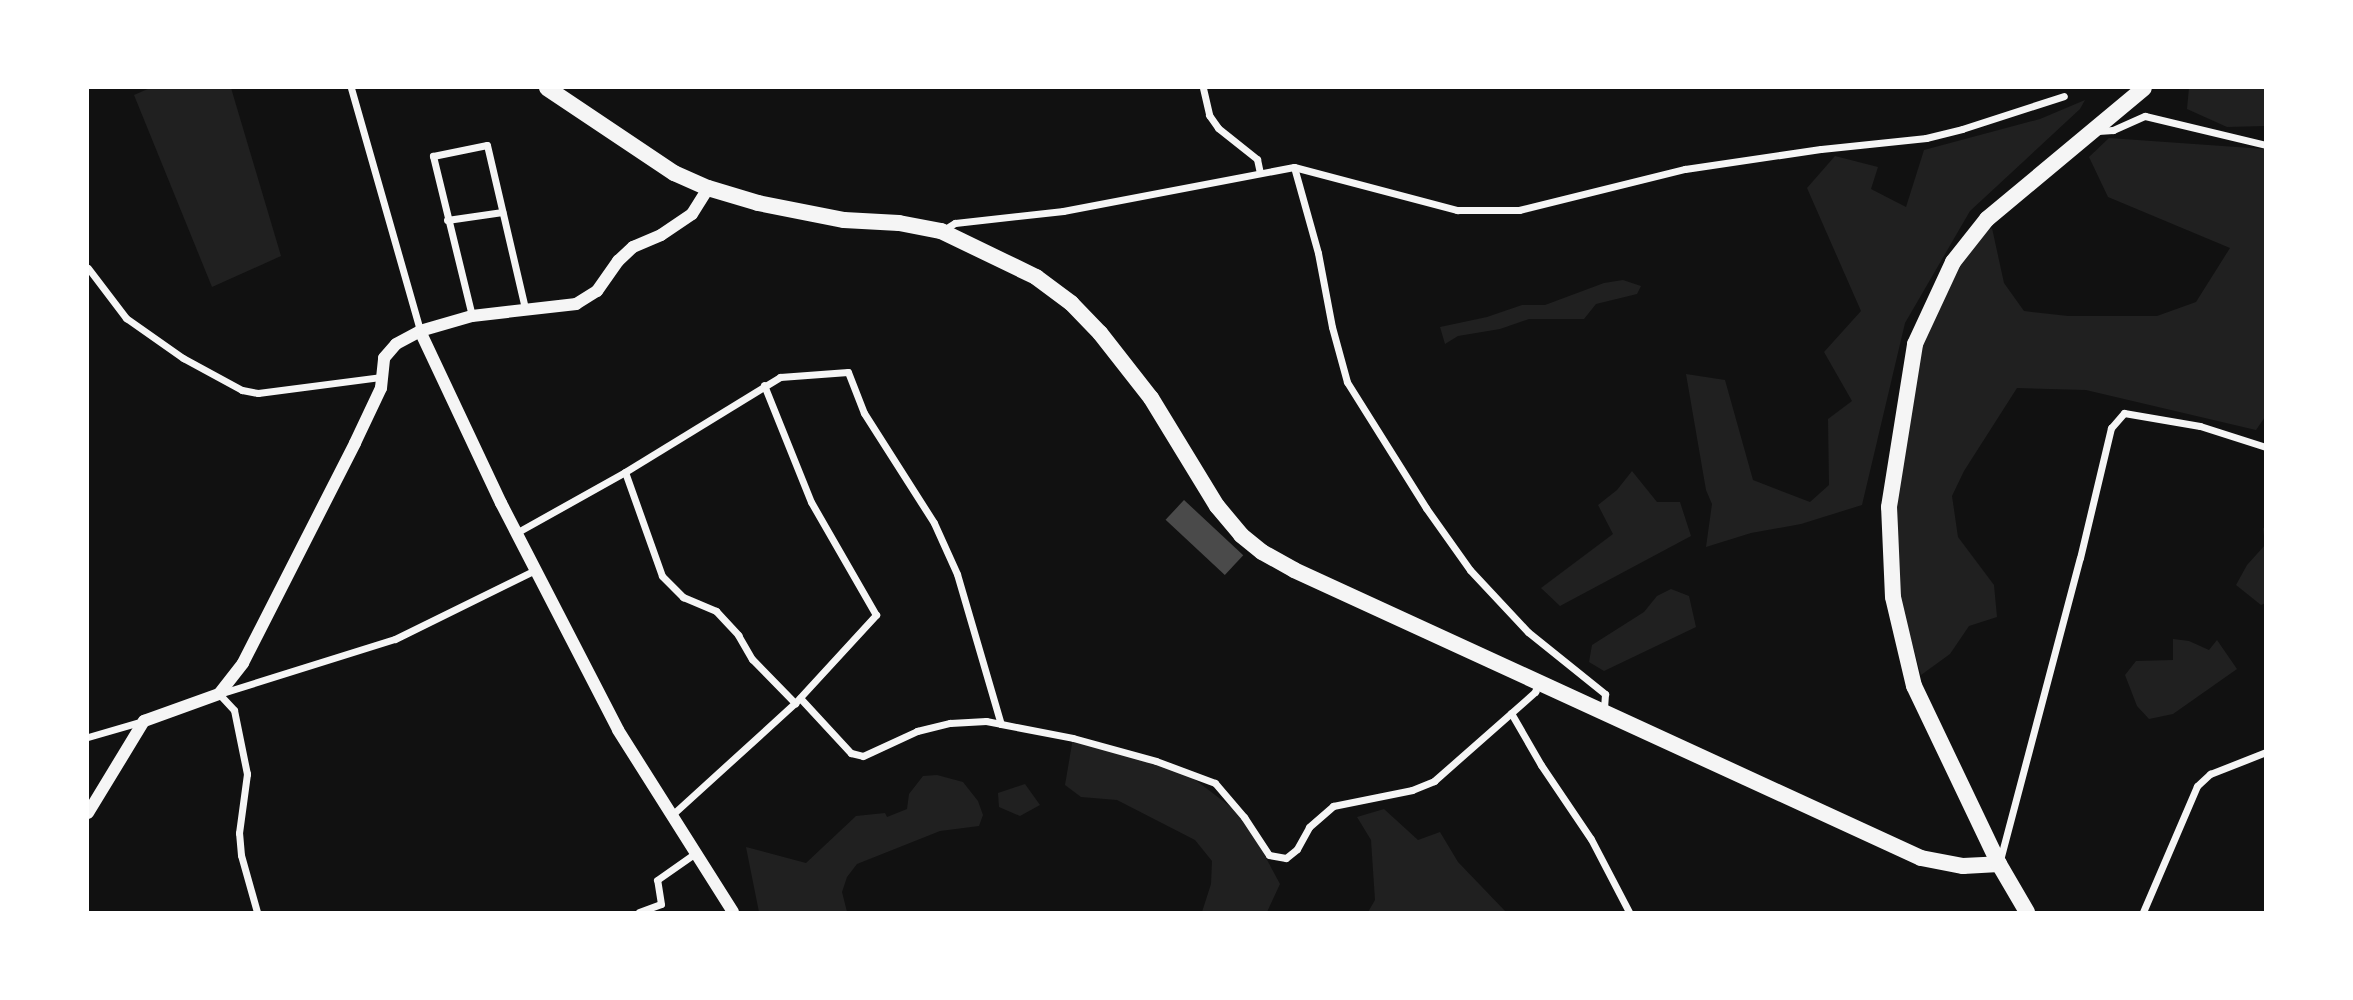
<!DOCTYPE html>
<style>
body{margin:0}
#map{position:relative;width:2353px;height:1000px;overflow:hidden;background:#111;font-family:"Golos Text",sans-serif}
div>[style]{position:absolute}
.green>*{inset:0;background:#202020}
.building>*{inset:0;background:#4a4a4a;transform-origin:0 0}
.minor>*{height:7px;margin:-3.5px;padding:0 3.5px;transform-origin:3.5px;border-radius:3.5px;background:#f5f5f5}
.tertiary>*{height:12px;margin:-6px;padding:0 6px;transform-origin:6px;border-radius:6px;background:#f5f5f5}
.trunk>*{height:16px;margin:-8px;padding:0 8px;transform-origin:8px;border-radius:8px;background:#f5f5f5}
span{translate:-50% -50%;white-space:nowrap;text-align:center;line-height:1.15;-webkit-text-stroke:5px #fff;paint-order:stroke}
.frame{position:absolute;inset:0;border:89px solid #fff;pointer-events:none}
</style>
<div id="map">
<div class="green">
<div style="clip-path:polygon(150px 88px,231px 88px,281px 256px,212px 287px,134px 95px)"></div>
<div style="clip-path:polygon(2189px 88px,2265px 88px,2265px 126px,2227px 127px,2187px 109px)"></div>
<div style="clip-path:polygon(2085px 100px,2080px 109px,1970px 211px,1905px 323px,1862px 505px,1801px 524px,1751px 533px,1706px 547px,1712px 504px,1706px 490px,1686px 374px,1725px 380px,1753px 480px,1810px 502px,1829px 485px,1828px 419px,1852px 401px,1824px 352px,1861px 311px,1807px 188px,1835px 156px,1878px 167px,1871px 189px,1906px 207px,1924px 150px,2040px 119px)"></div>
<div style="clip-path:polygon(2109px 138px,2265px 149px,2265px 417px,2256px 430px,2086px 390px,2017px 388px,1964px 471px,1952px 496px,1958px 537px,1994px 585px,1997px 617px,1969px 626px,1950px 654px,1921px 675px,1898px 593px,1898px 453px,1912px 363px,1972px 238px,1992px 228px,2004px 283px,2024px 311px,2068px 316px,2157px 316px,2196px 302px,2230px 248px,2108px 197px,2089px 157px)"></div>
<div style="clip-path:polygon(1623px 280px,1641px 286px,1637px 294px,1596px 304px,1584px 319px,1529px 319px,1500px 329px,1458px 336px,1445px 344px,1440px 327px,1487px 317px,1522px 305px,1545px 305px,1604px 283px)"></div>
<div style="clip-path:polygon(1632px 471px,1657px 502px,1680px 502px,1691px 536px,1560px 606px,1541px 588px,1613px 534px,1598px 505px,1617px 490px)"></div>
<div style="clip-path:polygon(2263px 528px,2266px 529px,2266px 603px,2261px 605px,2236px 585px,2247px 565px,2265px 545px)"></div>
<div style="clip-path:polygon(1671px 589px,1689px 596px,1696px 627px,1604px 671px,1589px 662px,1592px 645px,1644px 612px,1657px 596px)"></div>
<div style="clip-path:polygon(2173px 639px,2189px 641px,2209px 650px,2217px 640px,2237px 669px,2173px 714px,2149px 719px,2137px 706px,2125px 675px,2136px 661px,2173px 660px)"></div>
<div style="clip-path:polygon(1073px 738px,1181px 769px,1244px 817px,1280px 884px,1267px 912px,1202px 912px,1211px 884px,1212px 861px,1195px 840px,1117px 800px,1081px 797px,1065px 785px)"></div>
<div style="clip-path:polygon(937px 775px,963px 782px,978px 801px,983px 815px,979px 826px,940px 831px,857px 864px,847px 877px,842px 892px,847px 912px,759px 912px,746px 847px,806px 863px,856px 816px,885px 813px,887px 817px,907px 809px,909px 794px,923px 776px)"></div>
<div style="clip-path:polygon(1025px 784px,1040px 805px,1020px 816px,999px 807px,998px 793px)"></div>
<div style="clip-path:polygon(1384px 809px,1418px 840px,1440px 832px,1458px 862px,1506px 912px,1368px 912px,1375px 900px,1371px 840px,1357px 817px)"></div>
</div>
<div class="building">
<div style="left:1184px;top:500px;width:81px;height:27px;rotate:43deg"></div>
</div>
<div class="minor">
<div style="left:351px;top:88px;width:253px;rotate:74.1deg"></div>
<div style="left:1203px;top:88px;width:28px;rotate:77deg"></div>
<div style="left:1209px;top:115px;width:16px;rotate:55deg"></div>
<div style="left:1218px;top:128px;width:50px;rotate:38.5deg"></div>
<div style="left:1257px;top:159px;width:14px;rotate:78deg"></div>
<div style="left:2098px;top:131px;width:15px;rotate:-4deg"></div>
<div style="left:2113px;top:130px;width:35px;rotate:-24deg"></div>
<div style="left:2145px;top:116px;width:124px;rotate:13.5deg"></div>
<div style="left:1294px;top:167px;width:89px;rotate:74.4deg"></div>
<div style="left:1318px;top:253px;width:75px;rotate:79.3deg"></div>
<div style="left:1332px;top:327px;width:57px;rotate:74.7deg"></div>
<div style="left:1347px;top:382px;width:149px;rotate:57.9deg"></div>
<div style="left:1426px;top:508px;width:76px;rotate:54.6deg"></div>
<div style="left:1470px;top:570px;width:85px;rotate:46.9deg"></div>
<div style="left:1528px;top:632px;width:99px;rotate:38.8deg"></div>
<div style="left:1605px;top:694px;width:16px;rotate:94deg"></div>
<div style="left:447px;top:220px;width:56px;rotate:-8.3deg"></div>
<div style="left:942px;top:231px;width:15px;rotate:-32deg"></div>
<div style="left:955px;top:223px;width:109px;rotate:-6.3deg"></div>
<div style="left:1063px;top:211px;width:235px;rotate:-10.8deg"></div>
<div style="left:1294px;top:167px;width:169px;rotate:14.8deg"></div>
<div style="left:1457px;top:210px;width:62px"></div>
<div style="left:1519px;top:210px;width:171px;rotate:-13.9deg"></div>
<div style="left:1685px;top:169px;width:137px;rotate:-8.4deg"></div>
<div style="left:1821px;top:149px;width:106px;rotate:-6deg"></div>
<div style="left:1926px;top:138px;width:37px;rotate:-14deg"></div>
<div style="left:1962px;top:129px;width:107px;rotate:-17.9deg"></div>
<div style="left:88px;top:268px;width:63px;rotate:52.8deg"></div>
<div style="left:126px;top:318px;width:70px;rotate:35.1deg"></div>
<div style="left:183px;top:358px;width:67px;rotate:28.5deg"></div>
<div style="left:242px;top:390px;width:16px;rotate:11deg"></div>
<div style="left:258px;top:393px;width:125px;rotate:-7.4deg"></div>
<div style="left:472px;top:316px;width:165px;rotate:-103.7deg"></div>
<div style="left:433px;top:156px;width:55px;rotate:-11.5deg"></div>
<div style="left:487px;top:145px;width:167px;rotate:76.9deg"></div>
<div style="left:625px;top:472px;width:182px;rotate:-31.5deg"></div>
<div style="left:780px;top:377px;width:68px;rotate:-4.2deg"></div>
<div style="left:848px;top:372px;width:44px;rotate:68.7deg"></div>
<div style="left:864px;top:413px;width:130px;rotate:57.5deg"></div>
<div style="left:934px;top:523px;width:56px;rotate:65.7deg"></div>
<div style="left:957px;top:574px;width:156px;rotate:73.7deg"></div>
<div style="left:1001px;top:724px;width:73px;rotate:11deg"></div>
<div style="left:1073px;top:738px;width:86px;rotate:15.5deg"></div>
<div style="left:1156px;top:761px;width:63px;rotate:20.4deg"></div>
<div style="left:1215px;top:783px;width:45px;rotate:49.5deg"></div>
<div style="left:1244px;top:817px;width:45px;rotate:56.7deg"></div>
<div style="left:1269px;top:855px;width:17px;rotate:10deg"></div>
<div style="left:1286px;top:858px;width:14px;rotate:-39deg"></div>
<div style="left:1297px;top:849px;width:25px;rotate:-61deg"></div>
<div style="left:1309px;top:827px;width:32px;rotate:-41deg"></div>
<div style="left:1333px;top:806px;width:81px;rotate:-11.4deg"></div>
<div style="left:1412px;top:790px;width:24px;rotate:-22deg"></div>
<div style="left:1434px;top:781px;width:135px;rotate:-41.4deg"></div>
<div style="left:1535px;top:692px;width:10px;rotate:-73deg"></div>
<div style="left:516px;top:533px;width:125px;rotate:-29.2deg"></div>
<div style="left:625px;top:472px;width:110px;rotate:70.4deg"></div>
<div style="left:662px;top:576px;width:30px;rotate:45deg"></div>
<div style="left:683px;top:597px;width:36px;rotate:23deg"></div>
<div style="left:716px;top:611px;width:33px;rotate:47deg"></div>
<div style="left:738px;top:635px;width:28px;rotate:60deg"></div>
<div style="left:752px;top:659px;width:62px;rotate:45.7deg"></div>
<div style="left:800px;top:698px;width:75px;rotate:47.2deg"></div>
<div style="left:851px;top:753px;width:12px;rotate:14deg"></div>
<div style="left:863px;top:756px;width:60px;rotate:-24.8deg"></div>
<div style="left:917px;top:731px;width:34px;rotate:-14deg"></div>
<div style="left:950px;top:723px;width:36px;rotate:-3deg"></div>
<div style="left:986px;top:721px;width:15px;rotate:11deg"></div>
<div style="left:1511px;top:713px;width:60px;rotate:60deg"></div>
<div style="left:1541px;top:765px;width:89px;rotate:56deg"></div>
<div style="left:1591px;top:839px;width:82px;rotate:62.5deg"></div>
<div style="left:88px;top:737px;width:57px;rotate:-16.2deg"></div>
<div style="left:673px;top:814px;width:165px;rotate:-42.3deg"></div>
<div style="left:795px;top:703px;width:120px;rotate:-47.4deg"></div>
<div style="left:876px;top:615px;width:130px;rotate:-119.9deg"></div>
<div style="left:811px;top:502px;width:126px;rotate:-111.9deg"></div>
<div style="left:2000px;top:860px;width:312px;rotate:-75.2deg"></div>
<div style="left:2080px;top:558px;width:134px;rotate:-76.6deg"></div>
<div style="left:2111px;top:428px;width:20px;rotate:-49deg"></div>
<div style="left:2124px;top:413px;width:77px;rotate:9.7deg"></div>
<div style="left:2200px;top:426px;width:69px;rotate:17.7deg"></div>
<div style="left:257px;top:912px;width:59px;rotate:-105.7deg"></div>
<div style="left:241px;top:855px;width:22px;rotate:-95deg"></div>
<div style="left:239px;top:833px;width:60px;rotate:-82.3deg"></div>
<div style="left:247px;top:774px;width:65px;rotate:-101.5deg"></div>
<div style="left:234px;top:710px;width:22px;rotate:-133deg"></div>
<div style="left:219px;top:694px;width:184px;rotate:-17.4deg"></div>
<div style="left:395px;top:639px;width:156px;rotate:-26.2deg"></div>
<div style="left:639px;top:912px;width:23px;rotate:-20deg"></div>
<div style="left:661px;top:904px;width:24px;rotate:-99deg"></div>
<div style="left:657px;top:880px;width:49px;rotate:-35deg"></div>
<div style="left:2143px;top:912px;width:137px;rotate:-66.8deg"></div>
<div style="left:2197px;top:786px;width:18px;rotate:-43deg"></div>
<div style="left:2210px;top:774px;width:60px;rotate:-21.4deg"></div>
</div>
<div class="tertiary">
<div style="left:420px;top:331px;width:190px;rotate:64.8deg"></div>
<div style="left:501px;top:503px;width:255px;rotate:62.7deg"></div>
<div style="left:618px;top:730px;width:215px;rotate:57.7deg"></div>
<div style="left:88px;top:813px;width:108px;rotate:-58.7deg"></div>
<div style="left:144px;top:721px;width:80px;rotate:-19.8deg"></div>
<div style="left:219px;top:694px;width:39px;rotate:-52deg"></div>
<div style="left:243px;top:663px;width:247px;rotate:-63deg"></div>
<div style="left:355px;top:443px;width:61px;rotate:-64.7deg"></div>
<div style="left:381px;top:388px;width:30px;rotate:-84deg"></div>
<div style="left:384px;top:358px;width:18px;rotate:-49deg"></div>
<div style="left:396px;top:344px;width:27px;rotate:-28deg"></div>
<div style="left:420px;top:331px;width:54px;rotate:-16.1deg"></div>
<div style="left:472px;top:316px;width:105px;rotate:-6.6deg"></div>
<div style="left:576px;top:304px;width:25px;rotate:-32deg"></div>
<div style="left:597px;top:291px;width:37px;rotate:-55deg"></div>
<div style="left:618px;top:261px;width:21px;rotate:-43deg"></div>
<div style="left:633px;top:247px;width:30px;rotate:-23deg"></div>
<div style="left:661px;top:235px;width:37px;rotate:-34deg"></div>
<div style="left:692px;top:214px;width:31px;rotate:-58deg"></div>
</div>
<div class="trunk">
<div style="left:547px;top:88px;width:153px;rotate:33.8deg"></div>
<div style="left:674px;top:173px;width:37px;rotate:24deg"></div>
<div style="left:708px;top:188px;width:52px;rotate:16.7deg"></div>
<div style="left:758px;top:203px;width:88px;rotate:11.2deg"></div>
<div style="left:844px;top:220px;width:55px;rotate:3.1deg"></div>
<div style="left:899px;top:223px;width:43px;rotate:10.8deg"></div>
<div style="left:941px;top:231px;width:106px;rotate:25.8deg"></div>
<div style="left:1036px;top:277px;width:44px;rotate:36.6deg"></div>
<div style="left:1071px;top:303px;width:42px;rotate:46deg"></div>
<div style="left:1100px;top:333px;width:83px;rotate:51.9deg"></div>
<div style="left:1151px;top:398px;width:127px;rotate:58.6deg"></div>
<div style="left:1217px;top:506px;width:38px;rotate:50deg"></div>
<div style="left:1241px;top:535px;width:27px;rotate:39deg"></div>
<div style="left:1262px;top:552px;width:37px;rotate:29deg"></div>
<div style="left:1294px;top:570px;width:690px;rotate:24.67deg"></div>
<div style="left:1921px;top:858px;width:43px;rotate:10.8deg"></div>
<div style="left:1963px;top:866px;width:36px;rotate:-3deg"></div>
<div style="left:2027px;top:912px;width:56px;rotate:-120.3deg"></div>
<div style="left:1999px;top:864px;width:197px;rotate:-115.5deg"></div>
<div style="left:1914px;top:686px;width:91px;rotate:-103.3deg"></div>
<div style="left:1893px;top:597px;width:90px;rotate:-92.5deg"></div>
<div style="left:1889px;top:507px;width:165px;rotate:-80.9deg"></div>
<div style="left:1915px;top:344px;width:90px;rotate:-65.1deg"></div>
<div style="left:1953px;top:262px;width:55px;rotate:-51.7deg"></div>
<div style="left:1987px;top:219px;width:204px;rotate:-39.8deg"></div>
</div>
<div class="frame"></div>
</div>
